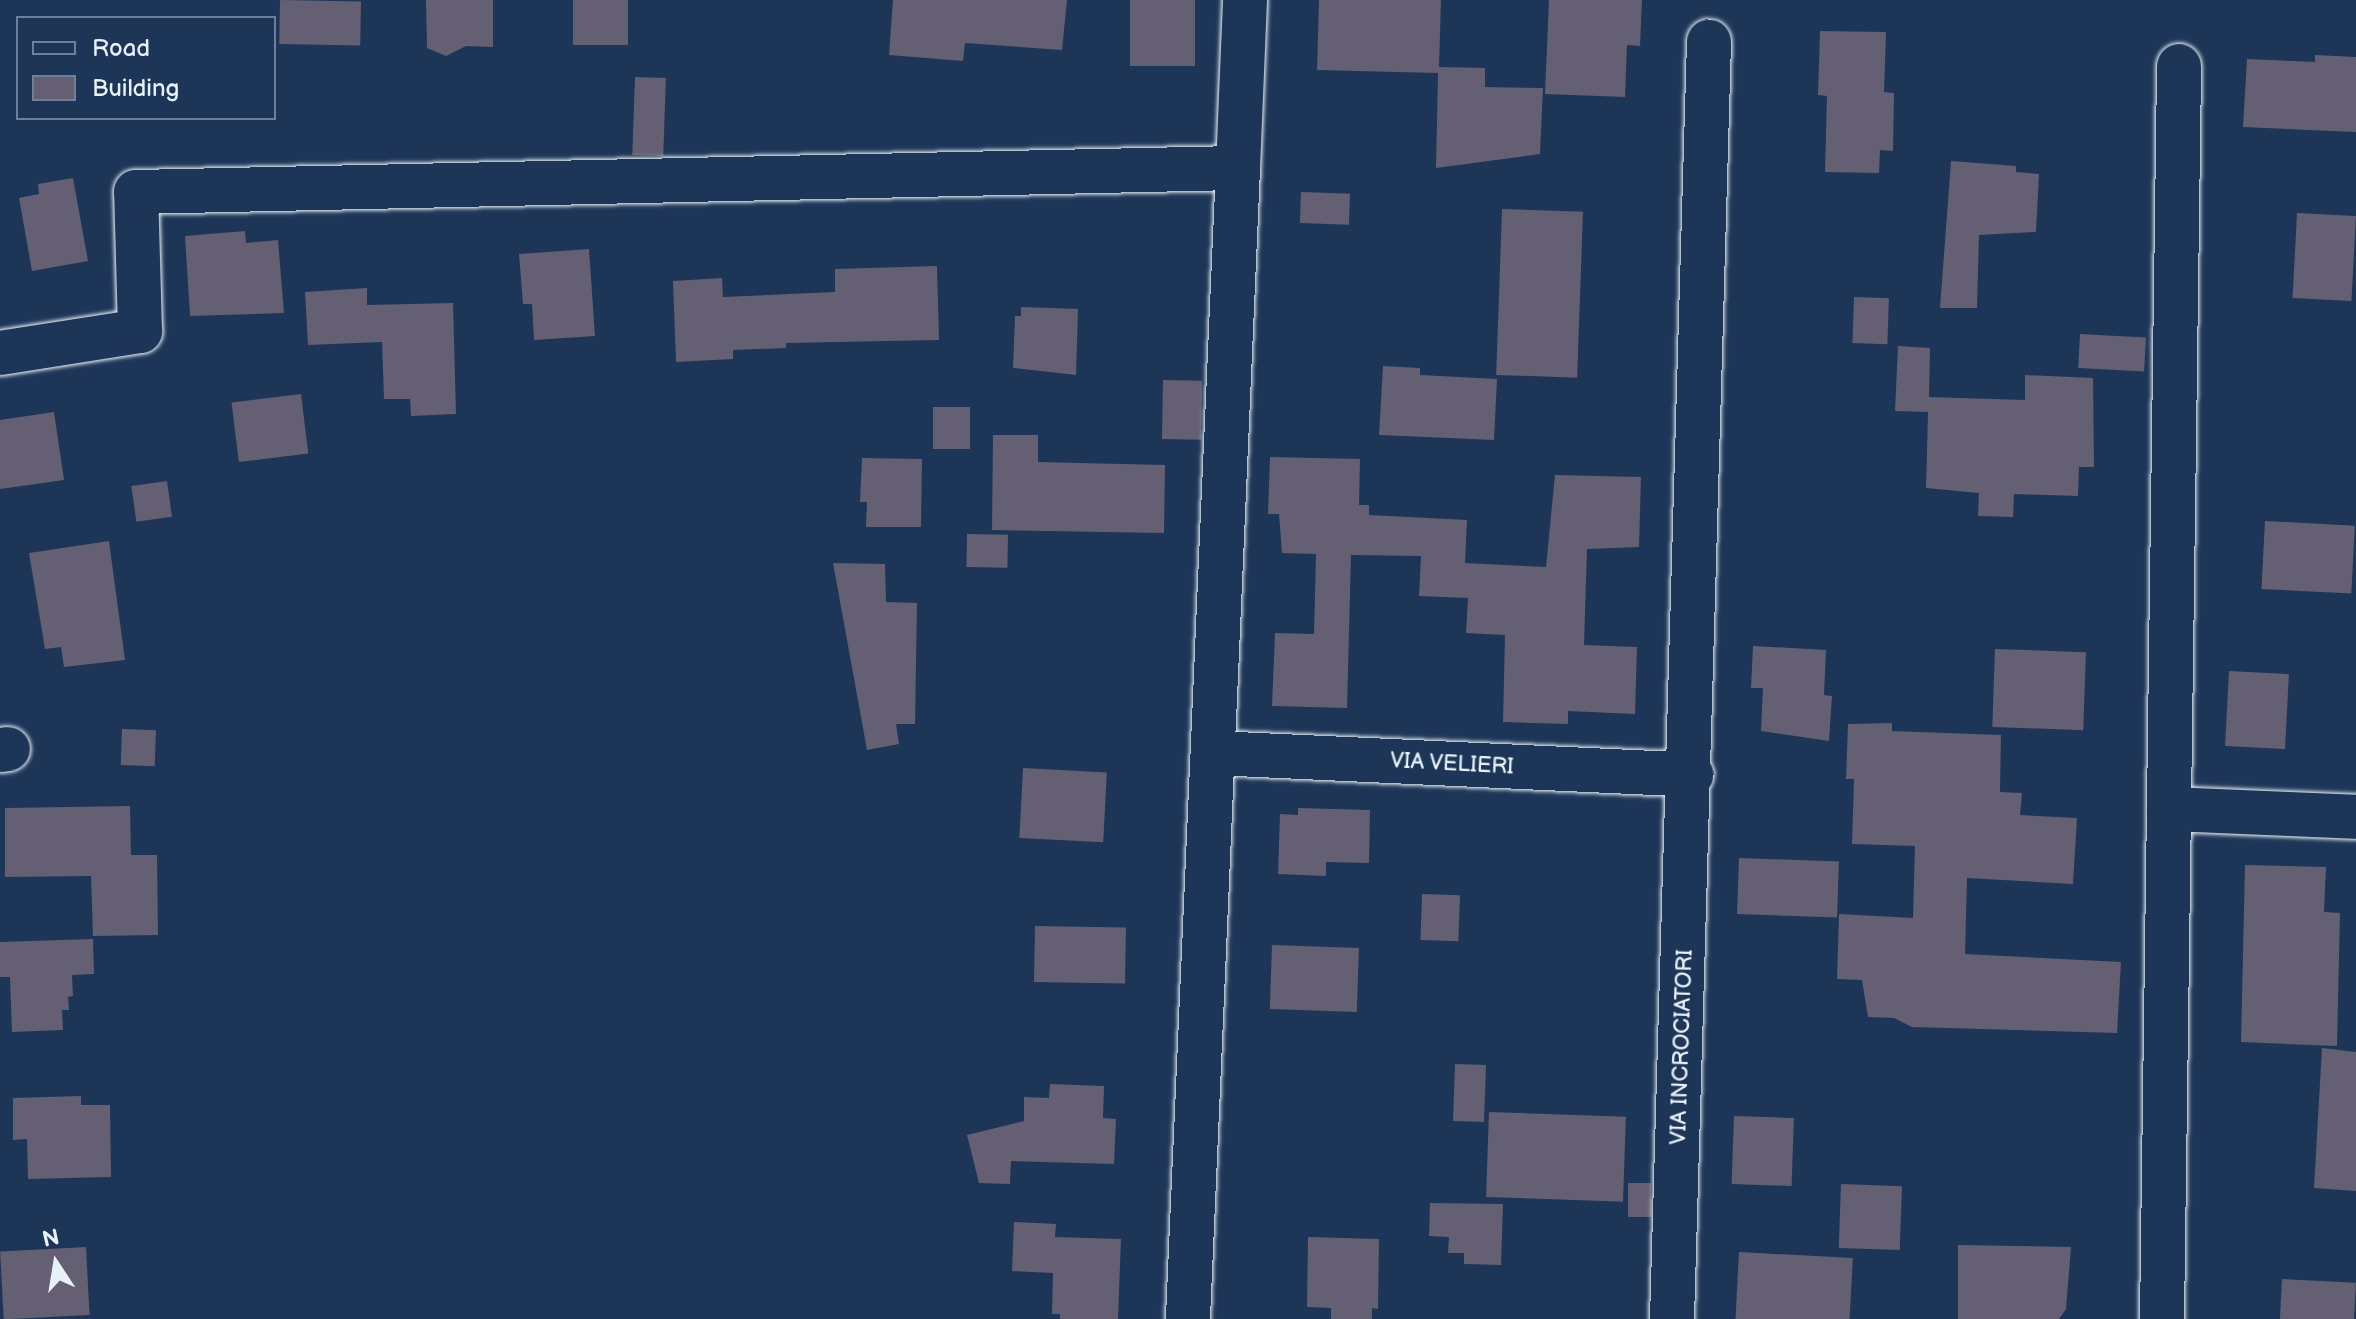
<!DOCTYPE html>
<style>
body{margin:0}
#map{position:relative;width:2356px;height:1319px;overflow:hidden;background:#1d3557;font-family:"Balsamiq Sans",sans-serif}
div>[style]{position:absolute}
.building>*{inset:0;background:#645f73;transform-origin:0 0}
.roads{filter:drop-shadow(0 0 2px #e8f1f8) drop-shadow(0 0 2px #e8f1f8)}
.minor>*{height:44px;margin:-22px;padding:0 22px;transform-origin:22px;border-radius:22px;background:#1d3557}
span{translate:-50% -50%;white-space:nowrap;text-align:center;line-height:1.15;-webkit-text-stroke:7px #1d3557;paint-order:stroke}
.street-label{font-size:22px;color:#e8f1f8}
.legend{position:absolute;left:16px;top:16px;width:260px;height:104px;box-sizing:border-box;background:#1d3557;border:2px solid #6e8097;margin:0;padding:10px 14px;list-style:none;font-size:24px;color:#e8f1f8}
.legend li{display:flex;align-items:center;gap:16px;height:40px}
.legend b{width:40px;border:2px solid #6e8097}
.north{position:absolute;left:16px;top:1223px;width:80px;height:80px;-webkit-text-stroke:6px #1d3557;paint-order:stroke;rotate:348deg;font-size:22px;font-weight:700;line-height:32px;text-align:center;color:#e8f1f8}
.north::after{content:'';display:block;margin:auto;width:28px;height:36px;background:#e8f1f8;clip-path:polygon(50% 0,100% 100%,50% 72%,0 100%)}
</style>
<div id="map">
<div class="building">
<div style="left:280px;top:0;width:81px;height:44px;rotate:1deg"></div>
<div style="clip-path:polygon(426px 0,493px 0,493px 47px,466px 46px,446px 56px,427px 48px)"></div>
<div style="left:573px;top:0;width:55px;height:45px"></div>
<div style="clip-path:polygon(893px 0,1067px 0,1062px 50px,965px 43px,963px 61px,889px 55px)"></div>
<div style="left:1130px;top:0;width:65px;height:66px"></div>
<div style="clip-path:polygon(1319px 0,1441px 0,1439px 67px,1485px 68px,1485px 87px,1543px 88px,1540px 154px,1436px 168px,1438px 73px,1317px 70px)"></div>
<div style="clip-path:polygon(1549px 0,1642px 0,1640px 46px,1627px 45px,1625px 97px,1545px 94px)"></div>
<div style="clip-path:polygon(1820px 31px,1886px 32px,1884px 92px,1894px 93px,1893px 151px,1880px 150px,1879px 173px,1825px 172px,1827px 96px,1818px 95px)"></div>
<div style="clip-path:polygon(2315px 55px,2356px 57px,2356px 132px,2243px 127px,2247px 59px,2315px 62px)"></div>
<div style="left:635px;top:77px;width:31px;height:78px;rotate:2deg"></div>
<div style="clip-path:polygon(1951px 161px,2016px 166px,2016px 172px,2039px 174px,2036px 232px,1979px 235px,1977px 308px,1940px 308px)"></div>
<div style="clip-path:polygon(73px 178px,88px 261px,32px 271px,19px 198px,39px 194px,38px 184px)"></div>
<div style="left:1301px;top:192px;width:49px;height:31px;rotate:2deg"></div>
<div style="left:1502px;top:209px;width:81px;height:166px;rotate:2deg"></div>
<div style="left:2297px;top:213px;width:59px;height:85px;rotate:3deg"></div>
<div style="clip-path:polygon(245px 231px,246px 243px,278px 240px,284px 313px,190px 316px,185px 236px)"></div>
<div style="clip-path:polygon(589px 249px,595px 336px,534px 340px,532px 304px,523px 304px,519px 254px)"></div>
<div style="clip-path:polygon(937px 266px,939px 340px,786px 343px,786px 348px,733px 350px,733px 359px,676px 362px,673px 281px,722px 278px,723px 297px,835px 292px,835px 269px)"></div>
<div style="clip-path:polygon(367px 288px,367px 305px,453px 303px,456px 414px,411px 416px,410px 399px,384px 399px,382px 342px,308px 345px,305px 292px)"></div>
<div style="left:1854px;top:297px;width:35px;height:46px;rotate:2deg"></div>
<div style="clip-path:polygon(1021px 307px,1078px 309px,1076px 375px,1013px 368px,1015px 316px,1021px 316px)"></div>
<div style="left:2080px;top:334px;width:66px;height:34px;rotate:3deg"></div>
<div style="clip-path:polygon(1898px 346px,1930px 348px,1929px 397px,2025px 400px,2025px 375px,2093px 378px,2094px 467px,2079px 467px,2078px 496px,2014px 494px,2013px 517px,1978px 516px,1979px 493px,1926px 488px,1928px 412px,1895px 411px)"></div>
<div style="clip-path:polygon(1383px 366px,1420px 368px,1420px 375px,1497px 379px,1494px 440px,1379px 435px)"></div>
<div style="left:1163px;top:380px;width:39px;height:59px;rotate:1deg"></div>
<div style="left:301px;top:394px;width:60px;height:70px;rotate:83deg"></div>
<div style="left:933px;top:407px;width:37px;height:42px"></div>
<div style="clip-path:polygon(54px 412px,64px 480px,0 489px,0 420px)"></div>
<div style="clip-path:polygon(993px 435px,1038px 435px,1038px 462px,1165px 465px,1164px 533px,992px 530px)"></div>
<div style="clip-path:polygon(1270px 457px,1360px 459px,1359px 505px,1369px 505px,1369px 515px,1467px 520px,1465px 563px,1546px 567px,1555px 475px,1641px 477px,1639px 547px,1587px 549px,1584px 645px,1637px 647px,1635px 714px,1568px 711px,1568px 724px,1503px 722px,1505px 635px,1466px 633px,1468px 598px,1419px 596px,1421px 556px,1351px 555px,1347px 708px,1272px 706px,1275px 633px,1314px 634px,1316px 554px,1282px 553px,1279px 514px,1268px 514px)"></div>
<div style="clip-path:polygon(862px 458px,922px 459px,921px 527px,866px 527px,867px 502px,860px 502px)"></div>
<div style="left:167px;top:481px;width:36px;height:36px;rotate:82deg"></div>
<div style="left:2265px;top:521px;width:90px;height:68px;rotate:3deg"></div>
<div style="left:967px;top:534px;width:41px;height:33px;rotate:1deg"></div>
<div style="clip-path:polygon(109px 541px,125px 660px,64px 667px,61px 647px,45px 649px,29px 553px)"></div>
<div style="clip-path:polygon(833px 563px,885px 564px,886px 602px,917px 603px,915px 724px,896px 724px,899px 744px,867px 750px)"></div>
<div style="clip-path:polygon(1753px 646px,1826px 650px,1824px 695px,1832px 696px,1829px 741px,1761px 731px,1763px 688px,1751px 688px)"></div>
<div style="left:1995px;top:649px;width:91px;height:78px;rotate:2deg"></div>
<div style="left:2229px;top:671px;width:60px;height:75px;rotate:3deg"></div>
<div style="clip-path:polygon(1892px 723px,1892px 731px,2001px 735px,2000px 792px,2022px 793px,2020px 815px,2077px 818px,2073px 884px,1967px 878px,1965px 954px,2121px 962px,2117px 1033px,1912px 1027px,1894px 1018px,1868px 1017px,1862px 980px,1837px 979px,1839px 914px,1913px 918px,1915px 846px,1852px 844px,1854px 779px,1846px 779px,1848px 724px)"></div>
<div style="left:122px;top:729px;width:34px;height:36px;rotate:2deg"></div>
<div style="left:1023px;top:768px;width:84px;height:70px;rotate:3deg"></div>
<div style="clip-path:polygon(130px 806px,131px 855px,157px 855px,158px 935px,93px 936px,91px 876px,5px 877px,5px 808px)"></div>
<div style="clip-path:polygon(1298px 808px,1370px 810px,1369px 863px,1326px 862px,1326px 876px,1278px 874px,1280px 814px,1298px 815px)"></div>
<div style="left:1739px;top:858px;width:100px;height:56px;rotate:2deg"></div>
<div style="clip-path:polygon(2245px 865px,2326px 867px,2324px 912px,2340px 913px,2337px 1046px,2241px 1042px)"></div>
<div style="left:1422px;top:894px;width:38px;height:46px;rotate:2deg"></div>
<div style="left:1035px;top:926px;width:91px;height:56px;rotate:1deg"></div>
<div style="clip-path:polygon(93px 939px,94px 974px,72px 975px,73px 996px,68px 997px,69px 1010px,62px 1010px,63px 1030px,12px 1032px,10px 977px,0 977px,0 942px)"></div>
<div style="left:1272px;top:945px;width:87px;height:64px;rotate:2deg"></div>
<div style="clip-path:polygon(2322px 1048px,2356px 1052px,2356px 1191px,2314px 1188px)"></div>
<div style="left:1455px;top:1064px;width:31px;height:57px;rotate:2deg"></div>
<div style="clip-path:polygon(1050px 1084px,1104px 1086px,1103px 1118px,1116px 1119px,1114px 1164px,1011px 1161px,1010px 1184px,979px 1183px,967px 1135px,1024px 1121px,1024px 1097px,1049px 1098px)"></div>
<div style="clip-path:polygon(81px 1096px,81px 1105px,110px 1105px,111px 1177px,28px 1179px,27px 1139px,13px 1140px,13px 1098px)"></div>
<div style="left:1489px;top:1112px;width:137px;height:85px;rotate:2deg"></div>
<div style="left:1734px;top:1116px;width:60px;height:68px;rotate:2deg"></div>
<div style="left:1628px;top:1183px;width:23px;height:34px"></div>
<div style="left:1841px;top:1184px;width:61px;height:64px;rotate:2deg"></div>
<div style="clip-path:polygon(1430px 1203px,1503px 1204px,1501px 1265px,1464px 1264px,1464px 1253px,1448px 1253px,1449px 1237px,1429px 1236px)"></div>
<div style="clip-path:polygon(1014px 1222px,1056px 1224px,1055px 1237px,1121px 1239px,1118px 1319px,1060px 1319px,1060px 1314px,1052px 1314px,1053px 1273px,1012px 1271px)"></div>
<div style="clip-path:polygon(1308px 1237px,1379px 1239px,1378px 1309px,1372px 1308px,1372px 1319px,1331px 1319px,1331px 1308px,1307px 1307px)"></div>
<div style="clip-path:polygon(1958px 1245px,2071px 1247px,2066px 1309px,2059px 1319px,1958px 1319px)"></div>
<div style="left:86px;top:1247px;width:68px;height:86px;rotate:87deg"></div>
<div style="left:1739px;top:1252px;width:114px;height:67px;rotate:3deg"></div>
<div style="left:2282px;top:1279px;width:74px;height:40px;rotate:3deg"></div>
</div>
<div class="roads">
<div class="minor">
<div style="left:1238px;top:168px;width:168px;rotate:-87.6deg"></div>
<div style="left:0;top:353px;width:142px;rotate:-8.9deg"></div>
<div style="left:140px;top:331px;width:139px;rotate:-91.6deg"></div>
<div style="left:136px;top:192px;width:1102px;rotate:-1.25deg"></div>
<div style="left:1238px;top:168px;width:1152px;rotate:92.49deg"></div>
<div style="left:0;top:750px;width:8px;rotate:-7deg"></div>
<div style="left:1214px;top:753px;width:478px;rotate:2.6deg"></div>
<div style="left:2169px;top:809px;width:187px;rotate:2.4deg"></div>
<div style="left:1672px;top:1319px;width:1278px;rotate:-88.34deg"></div>
<div style="left:2162px;top:1319px;width:1253px;rotate:-89.22deg"></div>
</div>
</div>
<div class="street-label">
<span style="left:1452px;top:764px;rotate:3deg">VIA VELIERI</span>
<span style="left:1682px;top:1047px;rotate:-88deg">VIA INCROCIATORI</span>
</div>
<ul class="legend">
<li><b style="height:10px;background:#1d3557"></b>Road</li>
<li><b style="height:22px;background:#645f73"></b>Building</li>
</ul>
<div class="north">N</div>
</div>
